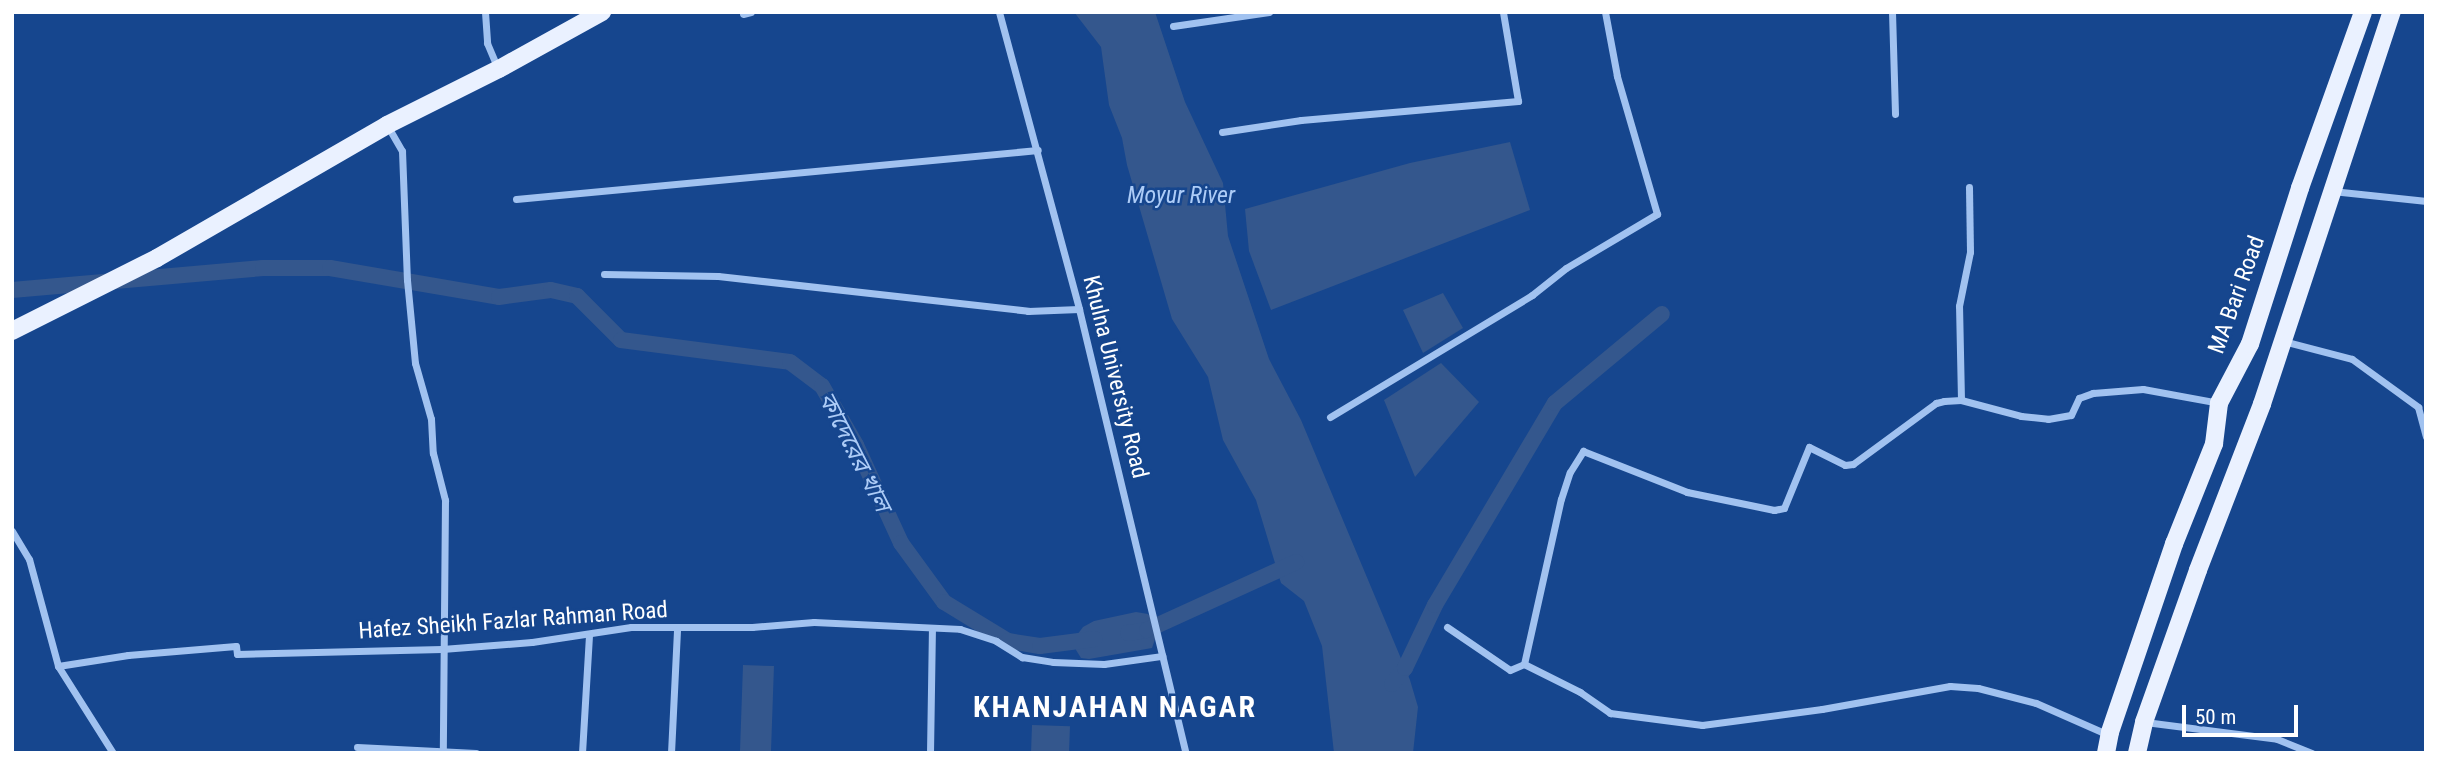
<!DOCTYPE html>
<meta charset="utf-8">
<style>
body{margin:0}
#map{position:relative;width:2438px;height:765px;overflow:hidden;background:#16468e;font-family:"Roboto Condensed","Noto Sans Bengali",sans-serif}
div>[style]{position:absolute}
.water>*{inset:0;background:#34578d;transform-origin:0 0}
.canal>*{height:16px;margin:-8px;padding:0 8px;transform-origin:8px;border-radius:8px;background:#34578d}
.street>*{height:7px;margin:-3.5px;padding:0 3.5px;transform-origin:3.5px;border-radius:3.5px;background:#a1c2f0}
.primary>*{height:18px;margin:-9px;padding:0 9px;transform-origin:9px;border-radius:9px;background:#eaf1ff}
span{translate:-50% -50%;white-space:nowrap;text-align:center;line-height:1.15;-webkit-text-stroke:5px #16468e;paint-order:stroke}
.street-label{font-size:23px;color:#fff}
.water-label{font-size:24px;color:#adccf7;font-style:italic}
.district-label{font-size:30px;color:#fff;font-weight:700;letter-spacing:2px}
.frame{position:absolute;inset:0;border:14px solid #fff;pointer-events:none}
.scale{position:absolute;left:2182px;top:705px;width:116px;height:32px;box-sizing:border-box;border:4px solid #fff;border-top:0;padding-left:9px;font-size:21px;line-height:24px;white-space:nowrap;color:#fff;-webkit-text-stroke:5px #16468e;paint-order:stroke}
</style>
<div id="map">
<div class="water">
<div style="clip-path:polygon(1074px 12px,1155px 12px,1185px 102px,1223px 183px,1228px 236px,1269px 359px,1301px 420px,1410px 680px,1418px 707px,1413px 753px,1334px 753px,1322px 646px,1304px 601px,1281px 583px,1256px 500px,1223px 440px,1208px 377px,1172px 319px,1127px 165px,1122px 138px,1109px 105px,1101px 47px)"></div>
<div style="clip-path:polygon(1510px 142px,1530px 210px,1271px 310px,1249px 251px,1245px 209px,1410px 163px)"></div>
<div style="clip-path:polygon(1443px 293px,1463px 328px,1423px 353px,1403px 310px)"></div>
<div style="clip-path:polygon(1441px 363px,1479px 402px,1415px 477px,1384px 400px)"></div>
<div style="clip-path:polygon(1136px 612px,1148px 614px,1152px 619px,1147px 630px,1156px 636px,1152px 648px,1089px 659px,1081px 658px,1076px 650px,1077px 635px,1083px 627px,1094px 621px)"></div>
<div style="left:743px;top:665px;width:31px;height:88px;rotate:2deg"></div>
<div style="left:1032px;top:725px;width:38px;height:26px;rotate:2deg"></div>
</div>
<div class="canal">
<div style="left:12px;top:290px;width:252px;rotate:-5deg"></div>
<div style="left:263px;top:268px;width:67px"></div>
<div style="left:330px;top:268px;width:171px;rotate:9.7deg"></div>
<div style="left:499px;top:297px;width:52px;rotate:-7.7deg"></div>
<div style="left:551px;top:290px;width:27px;rotate:13deg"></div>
<div style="left:577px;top:296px;width:62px;rotate:45deg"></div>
<div style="left:621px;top:340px;width:170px;rotate:7.4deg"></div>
<div style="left:790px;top:362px;width:40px;rotate:37deg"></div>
<div style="left:822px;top:386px;width:68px;rotate:60deg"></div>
<div style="left:856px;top:445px;width:108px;rotate:65.3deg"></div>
<div style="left:901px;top:543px;width:73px;rotate:53.9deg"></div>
<div style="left:944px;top:602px;width:75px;rotate:31.4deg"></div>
<div style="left:1008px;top:641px;width:32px;rotate:9deg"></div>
<div style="left:1040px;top:646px;width:55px;rotate:-7.3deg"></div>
<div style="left:1128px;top:633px;width:19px;rotate:-9deg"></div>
<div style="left:1147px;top:630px;width:164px;rotate:-24.5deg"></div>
<div style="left:1392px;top:684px;width:21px;rotate:-51deg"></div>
<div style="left:1405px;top:668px;width:70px;rotate:-64.5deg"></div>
<div style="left:1435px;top:605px;width:235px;rotate:-59.3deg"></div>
<div style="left:1555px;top:403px;width:139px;rotate:-39.8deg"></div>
</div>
<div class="street">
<div style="left:485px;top:12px;width:31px;rotate:86deg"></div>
<div style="left:487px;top:43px;width:28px;rotate:67deg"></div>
<div style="left:999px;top:12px;width:308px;rotate:74.9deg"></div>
<div style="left:1079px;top:309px;width:457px;rotate:76.5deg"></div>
<div style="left:1892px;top:12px;width:102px;rotate:88.3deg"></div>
<div style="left:743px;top:14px;width:8px;rotate:-14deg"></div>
<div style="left:1173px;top:26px;width:97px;rotate:-8.3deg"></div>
<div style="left:387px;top:125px;width:30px;rotate:60deg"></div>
<div style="left:402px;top:151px;width:129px;rotate:87.8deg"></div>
<div style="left:407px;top:280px;width:83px;rotate:84.5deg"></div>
<div style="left:415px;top:363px;width:58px;rotate:74.1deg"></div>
<div style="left:431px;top:419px;width:34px;rotate:87deg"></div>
<div style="left:433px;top:453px;width:49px;rotate:75.7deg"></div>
<div style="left:445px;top:500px;width:251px;rotate:90.5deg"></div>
<div style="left:1222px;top:132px;width:80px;rotate:-8.6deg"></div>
<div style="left:1301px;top:120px;width:218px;rotate:-5deg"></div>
<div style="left:1518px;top:101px;width:90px;rotate:-99.6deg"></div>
<div style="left:2332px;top:191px;width:95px;rotate:6.1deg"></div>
<div style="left:516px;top:199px;width:524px;rotate:-5.36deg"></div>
<div style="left:604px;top:274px;width:114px;rotate:1deg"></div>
<div style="left:718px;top:276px;width:312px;rotate:6.4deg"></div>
<div style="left:1028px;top:311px;width:51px;rotate:-2.2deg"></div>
<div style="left:2283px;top:341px;width:71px;rotate:14.6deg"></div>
<div style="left:2352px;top:359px;width:82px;rotate:36deg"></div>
<div style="left:2418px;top:407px;width:31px;rotate:75deg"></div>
<div style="left:1961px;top:400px;width:94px;rotate:-91.2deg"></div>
<div style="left:1959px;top:306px;width:55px;rotate:-78.5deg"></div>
<div style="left:1970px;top:252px;width:65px;rotate:-90.9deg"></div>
<div style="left:1330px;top:417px;width:236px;rotate:-31.1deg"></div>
<div style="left:1532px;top:295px;width:43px;rotate:-38.5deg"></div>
<div style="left:1566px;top:268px;width:106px;rotate:-30.7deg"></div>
<div style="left:1657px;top:214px;width:144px;rotate:-106.2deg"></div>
<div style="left:1617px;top:76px;width:65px;rotate:-100.6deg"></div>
<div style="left:12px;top:531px;width:33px;rotate:59deg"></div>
<div style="left:29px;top:559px;width:111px;rotate:74.8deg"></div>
<div style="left:58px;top:666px;width:103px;rotate:57.7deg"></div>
<div style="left:1447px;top:627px;width:76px;rotate:34.3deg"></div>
<div style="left:1510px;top:670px;width:15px;rotate:-23deg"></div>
<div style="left:1524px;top:664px;width:63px;rotate:26.6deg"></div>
<div style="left:1580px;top:692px;width:37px;rotate:35deg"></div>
<div style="left:1610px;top:713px;width:93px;rotate:7.4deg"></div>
<div style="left:1702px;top:725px;width:121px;rotate:-7.6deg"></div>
<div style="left:1822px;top:709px;width:130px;rotate:-10.2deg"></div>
<div style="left:1950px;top:686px;width:28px;rotate:4deg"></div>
<div style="left:1978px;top:688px;width:60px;rotate:14.5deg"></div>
<div style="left:2036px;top:703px;width:72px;rotate:23.7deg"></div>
<div style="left:2102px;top:732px;width:8px"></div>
<div style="left:1524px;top:664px;width:169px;rotate:-77.4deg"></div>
<div style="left:1561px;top:499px;width:28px;rotate:-72deg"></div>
<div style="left:1570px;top:472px;width:25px;rotate:-58deg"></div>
<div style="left:1583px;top:451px;width:112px;rotate:21.5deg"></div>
<div style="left:1687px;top:492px;width:89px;rotate:11.7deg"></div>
<div style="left:1774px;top:510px;width:10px;rotate:-11deg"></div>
<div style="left:1784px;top:508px;width:66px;rotate:-67.7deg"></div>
<div style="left:1809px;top:447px;width:40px;rotate:26.6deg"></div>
<div style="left:1845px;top:465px;width:8px;rotate:-7deg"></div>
<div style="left:1853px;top:464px;width:103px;rotate:-36.3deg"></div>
<div style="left:1936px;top:403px;width:8px;rotate:-14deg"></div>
<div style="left:1944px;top:401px;width:17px;rotate:-3deg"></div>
<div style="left:1961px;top:400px;width:62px;rotate:14.9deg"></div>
<div style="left:2021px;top:416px;width:27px;rotate:6deg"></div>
<div style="left:2048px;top:419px;width:23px;rotate:-10deg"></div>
<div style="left:2071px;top:415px;width:19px;rotate:-65deg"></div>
<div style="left:2079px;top:398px;width:15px;rotate:-20deg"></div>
<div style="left:2093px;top:393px;width:50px;rotate:-4.6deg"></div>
<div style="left:2143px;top:389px;width:77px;rotate:10.4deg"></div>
<div style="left:58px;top:666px;width:71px;rotate:-8.9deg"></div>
<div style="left:128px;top:655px;width:108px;rotate:-4.8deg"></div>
<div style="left:236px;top:646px;width:8px;rotate:83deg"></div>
<div style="left:237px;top:654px;width:205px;rotate:-1.4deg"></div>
<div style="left:442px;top:649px;width:90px;rotate:-4.4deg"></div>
<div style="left:532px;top:642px;width:100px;rotate:-8.6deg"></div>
<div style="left:631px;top:627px;width:121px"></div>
<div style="left:752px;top:627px;width:62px;rotate:-4.6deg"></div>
<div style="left:814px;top:622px;width:146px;rotate:2.7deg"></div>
<div style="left:960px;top:629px;width:38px;rotate:18deg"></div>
<div style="left:996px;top:641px;width:31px;rotate:32deg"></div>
<div style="left:1022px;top:657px;width:31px;rotate:9deg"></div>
<div style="left:1053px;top:662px;width:51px;rotate:2.2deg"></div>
<div style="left:1104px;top:664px;width:59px;rotate:-7.9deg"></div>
<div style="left:2145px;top:722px;width:133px;rotate:7.3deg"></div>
<div style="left:2277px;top:739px;width:38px;rotate:22deg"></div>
<div style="left:357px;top:747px;width:119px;rotate:2.9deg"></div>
<div style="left:582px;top:753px;width:119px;rotate:-86.6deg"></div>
<div style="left:671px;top:753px;width:124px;rotate:-87.2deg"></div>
<div style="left:930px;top:753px;width:125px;rotate:-89.1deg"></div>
</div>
<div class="primary">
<div style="left:12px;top:331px;width:162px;rotate:-26.7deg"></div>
<div style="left:157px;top:258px;width:266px;rotate:-30deg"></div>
<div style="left:387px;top:125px;width:125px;rotate:-26.6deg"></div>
<div style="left:499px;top:69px;width:118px;rotate:-29deg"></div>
<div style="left:2106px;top:753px;width:21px;rotate:-79deg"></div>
<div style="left:2110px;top:732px;width:199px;rotate:-71.2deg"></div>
<div style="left:2174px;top:544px;width:108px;rotate:-68.2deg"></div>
<div style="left:2214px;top:444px;width:41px;rotate:-83deg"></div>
<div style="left:2219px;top:403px;width:67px;rotate:-62.3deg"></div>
<div style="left:2250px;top:344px;width:164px;rotate:-72.2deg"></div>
<div style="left:2300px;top:188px;width:187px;rotate:-70.3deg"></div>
<div style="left:2137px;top:753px;width:32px;rotate:-77deg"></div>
<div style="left:2144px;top:722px;width:161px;rotate:-70.4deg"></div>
<div style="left:2198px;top:570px;width:178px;rotate:-68.9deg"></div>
<div style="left:2262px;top:404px;width:413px;rotate:-71.7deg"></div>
</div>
<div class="street-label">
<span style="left:2237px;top:295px;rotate:-70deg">MA Bari Road</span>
<span style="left:1115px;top:377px;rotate:76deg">Khulna University Road</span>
<span style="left:513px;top:621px;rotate:-4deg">Hafez Sheikh Fazlar Rahman Road</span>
</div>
<div class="water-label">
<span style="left:1181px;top:196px">Moyur River</span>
<span style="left:854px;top:452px;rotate:63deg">কাদেরের খাল</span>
</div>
<div class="district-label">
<span style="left:1115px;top:707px">KHANJAHAN NAGAR</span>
</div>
<div class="frame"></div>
<div class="scale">50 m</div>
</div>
